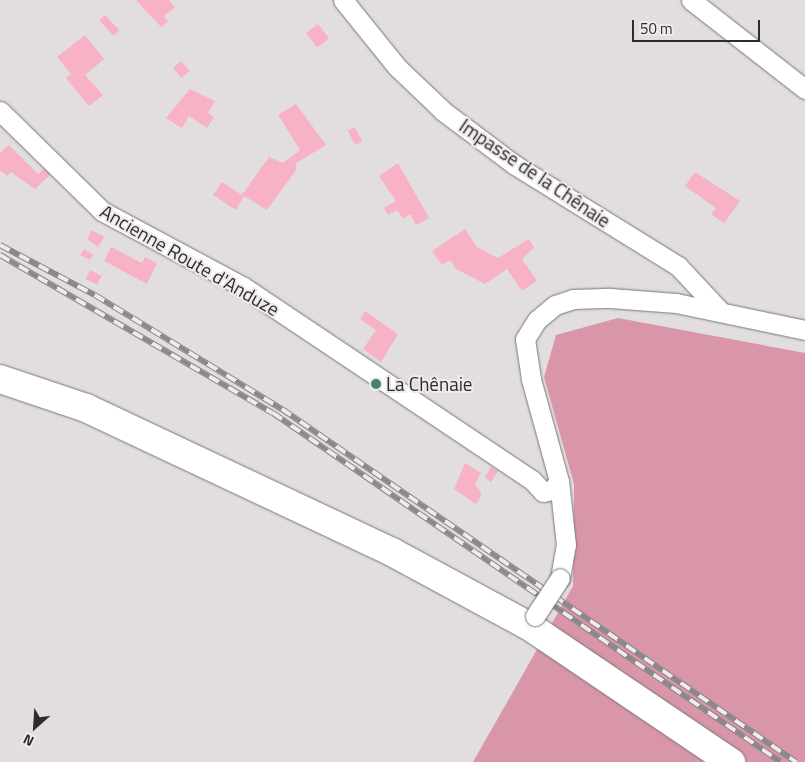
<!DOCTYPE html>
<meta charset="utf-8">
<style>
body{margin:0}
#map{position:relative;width:805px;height:762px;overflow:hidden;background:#e2ddde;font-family:"Titillium Web",sans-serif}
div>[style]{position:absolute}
.forest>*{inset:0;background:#d996a9}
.building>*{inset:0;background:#f7b2c6;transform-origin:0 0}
.roads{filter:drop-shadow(0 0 1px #7a7677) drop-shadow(0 0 1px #7a7677)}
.minor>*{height:19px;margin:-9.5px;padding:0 9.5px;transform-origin:9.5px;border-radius:9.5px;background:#fff}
.secondary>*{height:28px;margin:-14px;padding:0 14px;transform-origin:14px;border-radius:14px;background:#fff}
.rail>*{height:5.5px;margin-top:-2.75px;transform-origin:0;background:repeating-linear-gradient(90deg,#efeaec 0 11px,#8b8889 0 22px);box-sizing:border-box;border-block:1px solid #8b8889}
.bridges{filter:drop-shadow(0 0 1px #7a7677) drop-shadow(0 0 1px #7a7677)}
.minor-bridge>*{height:19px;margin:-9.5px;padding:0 9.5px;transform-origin:9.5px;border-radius:9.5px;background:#fff}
.dots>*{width:14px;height:14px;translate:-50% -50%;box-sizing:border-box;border:2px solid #efeaec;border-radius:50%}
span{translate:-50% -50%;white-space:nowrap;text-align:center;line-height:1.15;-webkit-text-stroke:4px #efeaec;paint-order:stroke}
.street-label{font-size:19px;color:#2d2c2c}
.poi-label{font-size:19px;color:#2d2c2c}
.left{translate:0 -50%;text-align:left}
.north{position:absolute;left:10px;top:702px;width:50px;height:50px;-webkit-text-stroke:4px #efeaec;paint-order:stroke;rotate:206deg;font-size:14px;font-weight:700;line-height:20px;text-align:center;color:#2d2c2c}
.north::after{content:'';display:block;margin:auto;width:18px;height:22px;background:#2d2c2c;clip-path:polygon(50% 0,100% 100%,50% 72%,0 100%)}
.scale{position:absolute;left:632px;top:20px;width:128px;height:22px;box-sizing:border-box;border:2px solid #2d2c2c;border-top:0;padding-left:6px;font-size:15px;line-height:18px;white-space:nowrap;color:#2d2c2c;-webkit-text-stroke:4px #efeaec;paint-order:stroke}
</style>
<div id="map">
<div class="forest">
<div style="clip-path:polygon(618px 318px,805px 353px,805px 762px,473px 762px,573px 586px,574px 484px,544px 377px,556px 335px)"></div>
</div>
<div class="building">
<div style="clip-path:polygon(136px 0,169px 0,175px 7px,164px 16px,168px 22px,161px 27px)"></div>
<div style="left:105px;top:15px;width:21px;height:8px;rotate:47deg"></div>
<div style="left:318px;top:24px;width:18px;height:15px;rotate:52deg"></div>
<div style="clip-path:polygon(85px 35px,104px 59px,85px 75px,103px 95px,89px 106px,66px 78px,71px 74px,57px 57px)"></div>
<div style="left:181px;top:61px;width:13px;height:11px;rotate:48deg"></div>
<div style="clip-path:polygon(190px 89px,215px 101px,208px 113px,214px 117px,207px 128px,189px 116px,182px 128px,166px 118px)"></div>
<div style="clip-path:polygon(296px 104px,326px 145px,296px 163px,296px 170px,267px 210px,244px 196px,236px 210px,213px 195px,222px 182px,242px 195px,269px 157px,283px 163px,300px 150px,278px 115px)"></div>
<div style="left:355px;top:127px;width:16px;height:8px;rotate:63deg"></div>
<div style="clip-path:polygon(9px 145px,38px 174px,49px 165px,54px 171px,35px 189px,11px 172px,7px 176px,0 170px,0 153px)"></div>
<div style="clip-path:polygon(398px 163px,429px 218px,416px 225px,410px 214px,403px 219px,397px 210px,388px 215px,384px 208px,396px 201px,379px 176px)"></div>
<div style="clip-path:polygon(695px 172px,740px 201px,724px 223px,711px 214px,716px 208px,685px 186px)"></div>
<div style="clip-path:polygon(465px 229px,477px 247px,498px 258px,529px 239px,534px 248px,522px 259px,537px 281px,522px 291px,507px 269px,485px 284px,456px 269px,450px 260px,442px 265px,432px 251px)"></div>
<div style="clip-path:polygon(92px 230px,104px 237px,98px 247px,87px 239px)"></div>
<div style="clip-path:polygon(111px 247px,142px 263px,145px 257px,157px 263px,147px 284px,104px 261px)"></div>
<div style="clip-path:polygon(84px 249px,93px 255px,90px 260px,80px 255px)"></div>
<div style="left:90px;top:270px;width:13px;height:10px;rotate:27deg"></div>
<div style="clip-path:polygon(365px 311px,398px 334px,381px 362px,363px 349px,376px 330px,360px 319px)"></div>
<div style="clip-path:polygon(465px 463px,481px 473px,475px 484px,482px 495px,476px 504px,454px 489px)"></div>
<div style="clip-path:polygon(491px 467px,498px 471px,491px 482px,485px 477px)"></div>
</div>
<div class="roads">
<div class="minor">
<div style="left:343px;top:0;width:86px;rotate:51.1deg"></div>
<div style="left:397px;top:67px;width:64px;rotate:43.7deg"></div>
<div style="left:443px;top:111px;width:90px;rotate:36.9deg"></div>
<div style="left:515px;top:165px;width:192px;rotate:31.8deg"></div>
<div style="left:678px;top:266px;width:60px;rotate:47deg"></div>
<div style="left:691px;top:0;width:145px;rotate:38deg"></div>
<div style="left:0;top:111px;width:143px;rotate:44.4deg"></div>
<div style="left:102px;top:211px;width:159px;rotate:28.2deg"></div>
<div style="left:242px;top:286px;width:349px;rotate:33.8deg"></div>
<div style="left:532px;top:480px;width:16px;rotate:47deg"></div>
<div style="left:543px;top:492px;width:9px;rotate:-13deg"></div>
<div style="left:552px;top:490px;width:11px;rotate:-52deg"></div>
<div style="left:560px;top:578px;width:34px;rotate:-80deg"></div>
<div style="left:566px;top:545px;width:64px;rotate:-96.2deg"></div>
<div style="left:559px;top:481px;width:106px;rotate:-105.4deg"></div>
<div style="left:531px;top:379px;width:40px;rotate:-98.5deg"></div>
<div style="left:525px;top:339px;width:22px;rotate:-58deg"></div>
<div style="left:537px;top:320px;width:23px;rotate:-40deg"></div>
<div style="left:555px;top:305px;width:19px;rotate:-18deg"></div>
<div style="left:573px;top:299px;width:37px;rotate:-2deg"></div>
<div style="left:610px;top:298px;width:66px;rotate:4.3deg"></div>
<div style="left:676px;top:303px;width:132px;rotate:11.8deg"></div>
</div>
<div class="secondary">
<div style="left:0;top:379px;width:91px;rotate:18.6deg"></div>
<div style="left:86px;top:408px;width:338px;rotate:25.2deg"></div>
<div style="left:392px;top:552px;width:156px;rotate:28.4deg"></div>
<div style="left:529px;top:626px;width:244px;rotate:34deg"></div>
</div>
</div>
<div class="rail">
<div style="left:0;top:245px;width:107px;rotate:27.8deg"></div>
<div style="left:95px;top:295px;width:219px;rotate:31.4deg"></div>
<div style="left:282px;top:409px;width:624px;rotate:34.48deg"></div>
<div style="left:0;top:255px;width:315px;rotate:30.1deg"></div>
<div style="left:273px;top:413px;width:616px;rotate:34.49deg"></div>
</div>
<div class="bridges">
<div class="minor-bridge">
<div style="left:535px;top:616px;width:45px;rotate:-56.7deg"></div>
</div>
</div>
<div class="dots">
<div style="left:376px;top:384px;background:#3f8377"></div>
</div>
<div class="street-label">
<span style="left:535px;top:173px;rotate:34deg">Impasse de la Chênaie</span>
<span style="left:190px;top:260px;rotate:30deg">Ancienne Route d'Anduze</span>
</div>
<div class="poi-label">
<span class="left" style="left:386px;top:384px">La Chênaie</span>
</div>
<div class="north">N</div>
<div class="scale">50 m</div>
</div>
